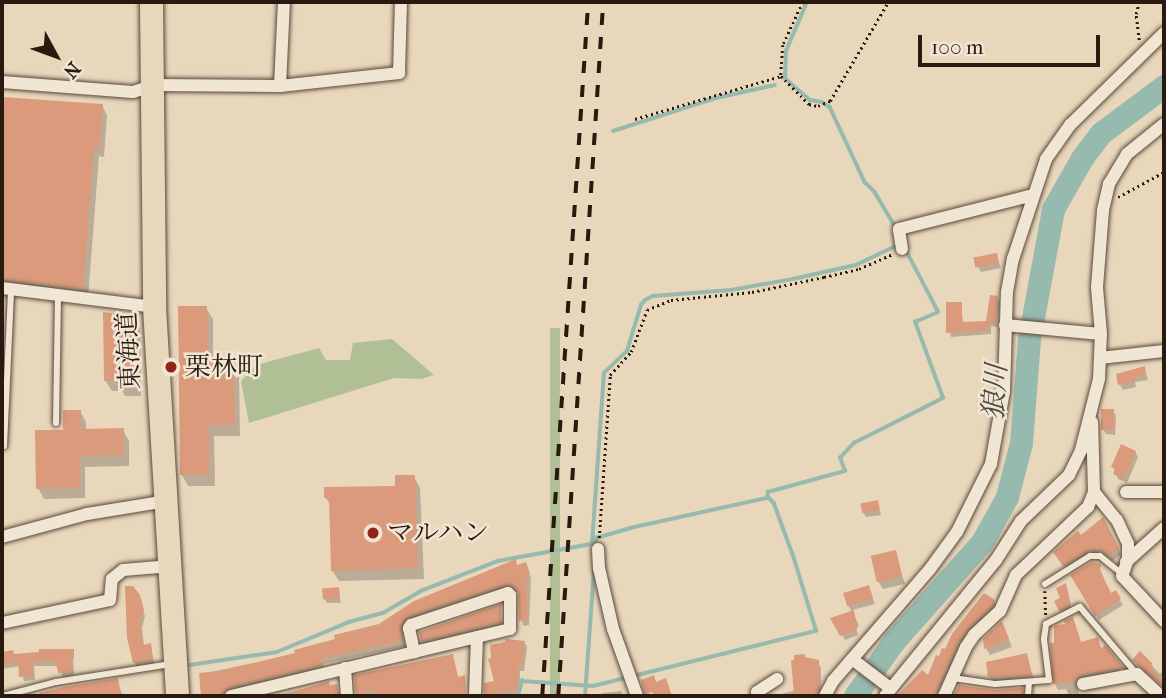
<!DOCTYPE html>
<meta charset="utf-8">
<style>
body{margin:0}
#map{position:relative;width:1166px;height:698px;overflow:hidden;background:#e9d7bc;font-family:"IM FELL French Canon","Noto Serif JP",serif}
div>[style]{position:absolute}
.green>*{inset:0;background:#b1bf95;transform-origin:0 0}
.shadow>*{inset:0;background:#0003}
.stream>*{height:3.5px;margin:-1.75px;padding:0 1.75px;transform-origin:1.75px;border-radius:1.75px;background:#97baae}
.river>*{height:23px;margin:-11.5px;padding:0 11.5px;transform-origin:11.5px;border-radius:11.5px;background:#97baae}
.building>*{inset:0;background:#db9a7b;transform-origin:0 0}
.path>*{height:2.5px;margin-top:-1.25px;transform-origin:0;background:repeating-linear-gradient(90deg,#29190f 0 2px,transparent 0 5.5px)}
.roads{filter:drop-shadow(0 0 2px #59483a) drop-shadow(0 0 2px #59483a)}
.lane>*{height:6px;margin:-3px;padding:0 3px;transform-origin:3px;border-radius:3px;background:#f1e5d3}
.street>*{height:12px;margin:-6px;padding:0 6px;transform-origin:6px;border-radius:6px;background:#f1e5d3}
.highway>*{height:23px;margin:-11.5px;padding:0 11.5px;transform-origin:11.5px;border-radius:11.5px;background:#e9d7bc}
.rail>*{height:3.5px;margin-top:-1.75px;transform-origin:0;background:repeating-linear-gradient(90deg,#29190f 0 12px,transparent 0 24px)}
.dots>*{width:19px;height:19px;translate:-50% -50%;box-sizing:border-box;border:4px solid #f1e5d3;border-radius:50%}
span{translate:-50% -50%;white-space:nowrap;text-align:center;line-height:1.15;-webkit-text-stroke:5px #f1e5d3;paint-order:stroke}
.street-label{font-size:26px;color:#29190f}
.poi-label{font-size:26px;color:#29190f}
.left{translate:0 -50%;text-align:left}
.water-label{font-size:28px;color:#4a493f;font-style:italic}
.frame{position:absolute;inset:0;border:4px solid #29190f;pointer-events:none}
.north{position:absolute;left:21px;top:21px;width:70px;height:70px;-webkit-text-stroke:5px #f1e5d3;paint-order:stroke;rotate:131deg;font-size:19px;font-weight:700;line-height:28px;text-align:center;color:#29190f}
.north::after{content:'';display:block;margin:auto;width:24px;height:32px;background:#29190f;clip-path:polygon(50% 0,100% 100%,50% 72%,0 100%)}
.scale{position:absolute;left:918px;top:35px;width:182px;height:32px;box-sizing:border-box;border:4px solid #29190f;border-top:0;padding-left:9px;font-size:21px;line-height:24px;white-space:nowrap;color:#29190f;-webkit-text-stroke:5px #f1e5d3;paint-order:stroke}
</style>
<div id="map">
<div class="green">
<div style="left:550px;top:328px;width:10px;height:369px"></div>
<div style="clip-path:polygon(392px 339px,434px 375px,421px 379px,394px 378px,249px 423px,241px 381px,256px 365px,319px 348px,326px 360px,350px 360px,353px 343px)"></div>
</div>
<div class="shadow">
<div style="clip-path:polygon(2px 99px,102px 106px,107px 115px,104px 157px,99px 156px,88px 298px,2px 288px)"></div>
<div style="clip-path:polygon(996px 255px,1001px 268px,981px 272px,978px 267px)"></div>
<div style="clip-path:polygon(990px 297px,997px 298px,1000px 303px,997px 327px,991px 326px,991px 334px,951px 337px,947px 304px,961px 304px,963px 323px,987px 323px)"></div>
<div style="clip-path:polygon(206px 308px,213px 319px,213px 360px,233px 360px,239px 371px,240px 436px,214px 436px,215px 486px,188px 486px,182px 475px)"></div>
<div style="clip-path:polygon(134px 318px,140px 329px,141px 396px,125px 396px,122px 391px,112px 391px,105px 380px)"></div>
<div style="clip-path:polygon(1144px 367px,1148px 380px,1135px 382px,1136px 387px,1123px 390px,1120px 385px)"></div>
<div style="clip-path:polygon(80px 411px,86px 422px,86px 431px,123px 430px,129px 441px,129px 466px,85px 467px,85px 498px,44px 499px,38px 488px,65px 431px)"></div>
<div style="clip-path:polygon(1113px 411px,1116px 416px,1115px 435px,1106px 434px,1103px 429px)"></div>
<div style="clip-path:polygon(1135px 452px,1138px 457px,1127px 483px,1118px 479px,1113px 467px)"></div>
<div style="clip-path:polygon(414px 477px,420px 488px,424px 579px,339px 581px,332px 570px,331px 506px,326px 498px,397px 488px)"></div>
<div style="clip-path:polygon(877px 501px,881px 515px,866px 517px,863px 512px)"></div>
<div style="clip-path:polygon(1103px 519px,1121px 554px,1113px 561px,1105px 555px,1091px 556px,1068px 570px,1058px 558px)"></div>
<div style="clip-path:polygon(895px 552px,905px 584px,883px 589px,878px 581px)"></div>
<div style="clip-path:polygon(518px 566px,528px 569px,531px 579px,529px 625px,524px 626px,521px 620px,518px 592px,509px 590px,410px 622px,403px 632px,405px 646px,323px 664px,324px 670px,228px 696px,203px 696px,201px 674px,297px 654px,380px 626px)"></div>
<div style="clip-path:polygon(1100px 569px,1111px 595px,1115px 592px,1123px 605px,1099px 620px,1073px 575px)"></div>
<div style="clip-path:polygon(1065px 585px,1072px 611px,1063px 615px,1056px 602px,1063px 599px)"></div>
<div style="clip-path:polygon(868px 587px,875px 604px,852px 610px,859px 626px,856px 628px,858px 635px,845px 640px,833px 619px,852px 612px,848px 605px)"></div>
<div style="clip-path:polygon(338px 589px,341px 603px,327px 603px,324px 598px)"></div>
<div style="clip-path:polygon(135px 593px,145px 616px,142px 628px,144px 646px,150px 645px,155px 665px,138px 668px,135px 663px)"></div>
<div style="clip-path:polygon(994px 601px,997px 606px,940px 696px,899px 696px,922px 672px,928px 678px,946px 651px)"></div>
<div style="clip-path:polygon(500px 607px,502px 626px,424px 644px,422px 641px,421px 633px)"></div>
<div style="clip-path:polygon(1072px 619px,1081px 643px,1097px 639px,1102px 650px,1104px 648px,1123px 674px,1085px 681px,1077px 687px,1080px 696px,1069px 696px,1066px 689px,1058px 690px,1055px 684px,1056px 644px)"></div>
<div style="clip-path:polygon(1005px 630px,1012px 647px,990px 655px,986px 648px)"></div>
<div style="clip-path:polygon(507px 641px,524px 642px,527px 647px,524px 671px,520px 671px,520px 695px,488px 696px,486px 684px,496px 683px,492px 646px)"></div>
<div style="clip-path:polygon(73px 651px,74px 676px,63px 677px,58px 666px,34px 666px,35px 680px,24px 681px,20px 666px,2px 669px,2px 653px,13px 652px,15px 656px)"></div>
<div style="clip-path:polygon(1140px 654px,1160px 674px,1164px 669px,1164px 688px,1137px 665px,1134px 660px)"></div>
<div style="clip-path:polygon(1026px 655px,1035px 682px,994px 684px,990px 677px)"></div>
<div style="clip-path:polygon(452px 656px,463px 696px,357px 696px,356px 677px)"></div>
<div style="clip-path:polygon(806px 659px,818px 661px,821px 668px,821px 696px,775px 696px,796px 690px)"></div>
<div style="clip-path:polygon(117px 680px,123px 696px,133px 696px,35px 696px)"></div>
<div style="clip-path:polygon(328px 683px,330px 687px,336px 685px,340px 696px,275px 696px)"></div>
<div style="clip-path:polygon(960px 686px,994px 691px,1022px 689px,1025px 696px,954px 696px)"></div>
<div style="clip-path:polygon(621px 691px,624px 696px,603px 696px,602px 693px)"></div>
</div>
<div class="stream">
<div style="left:785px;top:79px;width:28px;rotate:-88deg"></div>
<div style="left:786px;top:51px;width:53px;rotate:-66.8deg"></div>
<div style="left:786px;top:79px;width:32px;rotate:41deg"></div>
<div style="left:810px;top:100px;width:12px;rotate:9deg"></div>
<div style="left:822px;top:102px;width:9px;rotate:32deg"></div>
<div style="left:830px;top:107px;width:83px;rotate:65deg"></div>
<div style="left:865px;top:182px;width:14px;rotate:45deg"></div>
<div style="left:875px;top:192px;width:42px;rotate:59.7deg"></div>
<div style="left:613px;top:131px;width:108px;rotate:-17.8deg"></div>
<div style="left:716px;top:98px;width:60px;rotate:-12.4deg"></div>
<div style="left:596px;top:548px;width:10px;rotate:-90deg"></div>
<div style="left:596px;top:538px;width:35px;rotate:-16deg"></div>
<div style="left:630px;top:528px;width:140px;rotate:-12.4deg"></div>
<div style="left:767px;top:498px;width:6px;rotate:-81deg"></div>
<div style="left:768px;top:492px;width:80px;rotate:-15.3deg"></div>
<div style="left:845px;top:471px;width:14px;rotate:-111deg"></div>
<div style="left:840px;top:458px;width:21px;rotate:-47deg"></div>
<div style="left:854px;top:443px;width:100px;rotate:-26.8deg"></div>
<div style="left:943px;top:398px;width:81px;rotate:-110.2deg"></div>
<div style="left:915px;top:322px;width:25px;rotate:-23deg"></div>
<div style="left:938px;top:312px;width:71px;rotate:-117.6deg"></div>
<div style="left:190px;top:665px;width:88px;rotate:-8.5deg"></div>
<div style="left:277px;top:652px;width:78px;rotate:-22.6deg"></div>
<div style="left:349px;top:622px;width:35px;rotate:-15deg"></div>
<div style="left:383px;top:613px;width:44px;rotate:-30.1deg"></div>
<div style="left:421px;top:591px;width:83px;rotate:-21.3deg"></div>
<div style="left:498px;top:561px;width:96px;rotate:-10.3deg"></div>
<div style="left:592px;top:544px;width:171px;rotate:-86deg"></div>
<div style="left:604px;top:373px;width:32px;rotate:-44deg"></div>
<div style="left:627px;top:351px;width:48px;rotate:-73.1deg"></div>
<div style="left:641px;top:305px;width:6px;rotate:-51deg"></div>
<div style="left:645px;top:300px;width:9px;rotate:-27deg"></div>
<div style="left:653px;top:296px;width:78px;rotate:-4.4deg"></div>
<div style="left:731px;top:290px;width:63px;rotate:-10.1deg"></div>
<div style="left:793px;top:279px;width:65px;rotate:-12.5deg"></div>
<div style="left:856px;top:265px;width:47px;rotate:-25.5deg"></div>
<div style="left:518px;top:696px;width:16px;rotate:-75deg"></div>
<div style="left:522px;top:681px;width:71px;rotate:4deg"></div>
<div style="left:593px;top:686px;width:230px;rotate:-13.9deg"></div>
<div style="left:816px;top:631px;width:75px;rotate:-107deg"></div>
<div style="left:794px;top:559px;width:59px;rotate:-110deg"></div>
<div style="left:774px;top:504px;width:9px;rotate:-131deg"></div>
<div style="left:585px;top:696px;width:126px;rotate:-85.9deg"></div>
</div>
<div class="river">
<div style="left:855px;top:696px;width:67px;rotate:-54.7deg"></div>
<div style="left:894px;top:641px;width:132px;rotate:-48.4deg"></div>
<div style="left:982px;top:542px;width:51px;rotate:-60.9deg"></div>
<div style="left:1007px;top:497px;width:56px;rotate:-75.5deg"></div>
<div style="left:1021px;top:443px;width:104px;rotate:-85.6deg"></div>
<div style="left:1029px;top:339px;width:132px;rotate:-79.5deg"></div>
<div style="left:1053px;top:209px;width:59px;rotate:-60.4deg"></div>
<div style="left:1082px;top:158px;width:31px;rotate:-53deg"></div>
<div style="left:1101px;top:133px;width:79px;rotate:-36.7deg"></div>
</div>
<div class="building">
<div style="clip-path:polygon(2px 97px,103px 104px,99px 148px,94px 147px,83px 289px,2px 279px)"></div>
<div style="left:997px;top:253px;width:10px;height:24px;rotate:79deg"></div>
<div style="clip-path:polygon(990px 295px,998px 296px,995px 324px,989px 323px,989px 330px,946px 333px,946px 302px,962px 302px,962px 322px,986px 321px)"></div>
<div style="clip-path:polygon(178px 306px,207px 306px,208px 358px,234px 358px,235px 425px,209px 425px,209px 475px,180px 475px)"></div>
<div style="clip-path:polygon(103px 312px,135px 316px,136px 386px,117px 386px,117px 381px,104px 381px)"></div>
<div style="clip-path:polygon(1145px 366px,1146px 375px,1134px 377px,1135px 382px,1118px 385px,1116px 374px)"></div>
<div style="left:1101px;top:409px;width:13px;height:21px"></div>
<div style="clip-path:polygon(63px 410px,81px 410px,81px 429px,124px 428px,124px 455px,79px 456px,80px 488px,36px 489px,35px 430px,63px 430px)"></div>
<div style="clip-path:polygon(1121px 444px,1136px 451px,1124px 479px,1113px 474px,1115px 469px,1111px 467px)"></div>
<div style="clip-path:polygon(395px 475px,415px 475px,418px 568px,331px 571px,329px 498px,324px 498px,324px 487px,395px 486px)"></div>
<div style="left:878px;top:500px;width:10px;height:18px;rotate:79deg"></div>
<div style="clip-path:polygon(1103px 517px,1119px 548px,1110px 556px,1101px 550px,1088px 551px,1063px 566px,1053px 552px,1078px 531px,1081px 535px)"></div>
<div style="left:896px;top:550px;width:27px;height:26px;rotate:77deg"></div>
<div style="clip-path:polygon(516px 559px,517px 565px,526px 562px,530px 574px,527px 575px,527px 620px,519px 621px,518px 592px,514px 586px,505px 585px,407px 617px,401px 626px,403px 641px,321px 659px,323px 665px,229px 687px,222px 696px,201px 696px,199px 673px,221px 671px,295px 653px,294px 650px,335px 639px,334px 635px,379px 624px,414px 601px)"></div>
<div style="clip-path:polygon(1092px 562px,1101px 564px,1100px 571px,1111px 593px,1116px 590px,1121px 599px,1095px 616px,1070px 575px)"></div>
<div style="clip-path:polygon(1066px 583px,1071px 605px,1059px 611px,1054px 601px,1060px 598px,1056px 588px)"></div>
<div style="left:869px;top:585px;width:14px;height:27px;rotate:73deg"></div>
<div style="clip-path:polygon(125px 586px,133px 586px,140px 595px,144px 610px,140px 622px,143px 645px,151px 643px,153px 660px,133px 663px,127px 638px)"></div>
<div style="left:339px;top:587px;width:11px;height:17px;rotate:85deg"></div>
<div style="clip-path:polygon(984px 593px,995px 600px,993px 606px,968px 629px,959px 642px,937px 691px,932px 696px,897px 696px,922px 670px,928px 675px,936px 655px,939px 656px,942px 648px,945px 649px,952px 634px)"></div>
<div style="clip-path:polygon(501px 604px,501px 622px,421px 641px,419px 632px)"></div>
<div style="clip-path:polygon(854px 610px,857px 630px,840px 636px,830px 618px)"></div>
<div style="clip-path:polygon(1073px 617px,1081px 642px,1098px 637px,1101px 649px,1105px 645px,1124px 668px,1081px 675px,1075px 682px,1053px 684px,1050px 643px,1054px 643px,1054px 626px,1065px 624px,1064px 621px)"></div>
<div style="clip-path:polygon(1002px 621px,1009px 639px,984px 649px,983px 639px)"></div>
<div style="clip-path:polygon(505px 639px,525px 641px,522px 667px,518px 666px,518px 691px,499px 691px,500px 694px,484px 696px,484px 683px,494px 681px,488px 659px,491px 658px,490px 645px,506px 642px)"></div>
<div style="clip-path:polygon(39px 649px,74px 649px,74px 659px,70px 659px,72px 672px,58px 673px,56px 662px,33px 662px,34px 676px,19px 677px,18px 662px,2px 665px,2px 652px,13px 650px,14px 654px,39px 652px)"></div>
<div style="clip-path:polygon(1140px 651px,1152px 663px,1153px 670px,1164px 682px,1164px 687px,1132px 660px)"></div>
<div style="clip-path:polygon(1027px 653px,1032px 676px,988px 677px,986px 662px)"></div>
<div style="clip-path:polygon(453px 654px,458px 677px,465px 675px,466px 696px,377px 696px,375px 690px,356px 694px,354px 675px)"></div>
<div style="clip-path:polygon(805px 654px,805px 657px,819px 660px,819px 689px,817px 694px,794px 696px,791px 660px,794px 660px,794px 655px)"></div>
<div style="clip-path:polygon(654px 675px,656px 682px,666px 678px,672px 696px,654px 696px,652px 692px,645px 695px,641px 680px)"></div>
<div style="clip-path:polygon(118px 678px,121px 696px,40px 696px,39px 693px,64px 687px)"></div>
<div style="clip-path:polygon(329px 681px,330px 685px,337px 684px,338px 696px,294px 696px,293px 692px)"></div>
<div style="clip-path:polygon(959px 685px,994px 690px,1023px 688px,1022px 696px,953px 696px)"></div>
</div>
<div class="path">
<div style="left:803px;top:2px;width:47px;rotate:114.9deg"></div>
<div style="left:783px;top:45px;width:31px;rotate:94deg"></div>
<div style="left:781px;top:76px;width:40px;rotate:45deg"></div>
<div style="left:809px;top:104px;width:9px;rotate:13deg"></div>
<div style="left:818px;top:106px;width:13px;rotate:-23deg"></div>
<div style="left:830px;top:101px;width:115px;rotate:-59.6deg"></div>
<div style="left:1139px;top:40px;width:26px;rotate:-97deg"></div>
<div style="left:1136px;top:14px;width:12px;rotate:-76deg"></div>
<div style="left:635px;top:119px;width:152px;rotate:-16.4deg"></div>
<div style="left:1118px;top:197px;width:52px;rotate:-28.5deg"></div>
<div style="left:599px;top:538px;width:163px;rotate:-86.1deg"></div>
<div style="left:610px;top:375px;width:31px;rotate:-48deg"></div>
<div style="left:631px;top:352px;width:45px;rotate:-69.1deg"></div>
<div style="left:647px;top:310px;width:26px;rotate:-23deg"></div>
<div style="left:671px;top:300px;width:81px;rotate:-5.6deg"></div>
<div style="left:752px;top:292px;width:74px;rotate:-11.8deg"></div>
<div style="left:824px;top:277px;width:36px;rotate:-13deg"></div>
<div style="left:859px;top:269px;width:36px;rotate:-24deg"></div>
<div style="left:1045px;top:591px;width:25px;rotate:88deg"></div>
</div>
<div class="roads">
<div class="lane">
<div style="left:56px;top:423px;width:126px;rotate:-89.1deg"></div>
<div style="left:4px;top:446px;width:157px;rotate:-87.4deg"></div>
<div style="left:1045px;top:584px;width:53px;rotate:-31.9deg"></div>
<div style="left:1090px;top:556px;width:10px"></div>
<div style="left:1100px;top:556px;width:27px;rotate:39deg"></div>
<div style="left:953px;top:678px;width:42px;rotate:8.1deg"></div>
<div style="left:995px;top:684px;width:54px;rotate:-4.2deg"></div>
<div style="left:1049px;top:680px;width:41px;rotate:-97deg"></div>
<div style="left:1044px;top:639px;width:15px;rotate:-82deg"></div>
<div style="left:1046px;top:624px;width:38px;rotate:-27deg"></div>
<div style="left:1080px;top:607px;width:87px;rotate:49.7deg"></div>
<div style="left:3px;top:696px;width:55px;rotate:-14.8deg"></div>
<div style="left:56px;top:682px;width:116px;rotate:-8.9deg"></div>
<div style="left:1028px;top:696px;width:13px;rotate:-86deg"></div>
</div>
<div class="street">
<div style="left:2px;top:82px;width:131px;rotate:4.4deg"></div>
<div style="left:133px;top:92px;width:22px;rotate:-18deg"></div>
<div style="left:154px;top:85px;width:126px;rotate:0.5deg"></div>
<div style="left:280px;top:86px;width:120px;rotate:-6.2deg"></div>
<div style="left:399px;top:73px;width:71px;rotate:-88.4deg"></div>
<div style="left:280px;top:86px;width:84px;rotate:-87.3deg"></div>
<div style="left:902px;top:249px;width:20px;rotate:-99deg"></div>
<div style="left:899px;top:229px;width:138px;rotate:-14.2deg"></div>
<div style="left:2px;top:288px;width:153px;rotate:7.1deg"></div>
<div style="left:1005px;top:325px;width:96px;rotate:5.4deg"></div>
<div style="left:1100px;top:358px;width:64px;rotate:-6.2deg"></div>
<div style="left:1094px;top:492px;width:36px;rotate:51deg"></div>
<div style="left:1117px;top:520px;width:26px;rotate:65deg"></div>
<div style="left:1128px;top:544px;width:15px;rotate:90deg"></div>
<div style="left:1128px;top:559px;width:18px;rotate:109deg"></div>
<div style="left:1122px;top:576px;width:62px;rotate:47deg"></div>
<div style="left:1126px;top:492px;width:38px"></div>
<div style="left:2px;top:537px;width:88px;rotate:-15.1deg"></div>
<div style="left:87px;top:514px;width:80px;rotate:-9.3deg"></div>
<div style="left:598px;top:549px;width:19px;rotate:87deg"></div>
<div style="left:599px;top:568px;width:63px;rotate:77.1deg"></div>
<div style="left:613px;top:629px;width:71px;rotate:70.3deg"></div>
<div style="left:1126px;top:562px;width:51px;rotate:-41.8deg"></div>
<div style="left:2px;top:623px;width:110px;rotate:-12deg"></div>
<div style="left:110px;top:600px;width:21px;rotate:-85deg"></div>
<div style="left:112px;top:579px;width:14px;rotate:-39deg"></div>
<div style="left:123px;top:570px;width:48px;rotate:-4.8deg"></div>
<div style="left:852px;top:659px;width:48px;rotate:37.3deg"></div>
<div style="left:345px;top:668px;width:28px;rotate:86deg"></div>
<div style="left:1083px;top:684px;width:55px;rotate:-10.5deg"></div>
<div style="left:1137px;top:674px;width:33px;rotate:43deg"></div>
<div style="left:231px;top:696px;width:287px;rotate:-13.5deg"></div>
<div style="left:510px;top:629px;width:34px;rotate:-90deg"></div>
<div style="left:510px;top:595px;width:3px;rotate:-135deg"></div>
<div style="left:508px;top:593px;width:102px;rotate:161.7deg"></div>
<div style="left:411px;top:625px;width:4px;rotate:124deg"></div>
<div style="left:409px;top:628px;width:25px;rotate:78deg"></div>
<div style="left:475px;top:696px;width:59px;rotate:-88.1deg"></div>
<div style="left:758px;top:696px;width:4px;rotate:-104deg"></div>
<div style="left:757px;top:692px;width:24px;rotate:-33deg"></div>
<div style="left:825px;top:696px;width:17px;rotate:-62deg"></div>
<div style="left:833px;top:681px;width:148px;rotate:-49.1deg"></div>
<div style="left:930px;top:569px;width:46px;rotate:-53.9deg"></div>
<div style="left:957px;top:532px;width:76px;rotate:-63.4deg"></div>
<div style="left:991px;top:464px;width:74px;rotate:-79.9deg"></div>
<div style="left:1004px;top:391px;width:99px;rotate:-88.3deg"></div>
<div style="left:1007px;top:292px;width:34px;rotate:-80deg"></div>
<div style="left:1013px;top:259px;width:105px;rotate:-71.7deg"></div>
<div style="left:1046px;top:159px;width:42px;rotate:-54.8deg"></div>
<div style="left:1070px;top:125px;width:132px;rotate:-44.4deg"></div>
<div style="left:885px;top:696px;width:176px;rotate:-50.8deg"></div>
<div style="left:996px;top:560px;width:46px;rotate:-57.3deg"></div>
<div style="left:1021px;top:521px;width:66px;rotate:-43.8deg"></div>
<div style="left:1069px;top:475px;width:28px;rotate:-64deg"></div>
<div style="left:1081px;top:450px;width:73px;rotate:-75.8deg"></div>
<div style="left:1099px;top:379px;width:45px;rotate:-87.5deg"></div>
<div style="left:1101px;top:334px;width:47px;rotate:-94.9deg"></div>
<div style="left:1097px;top:287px;width:77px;rotate:-85.5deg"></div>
<div style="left:1103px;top:210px;width:27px;rotate:-77deg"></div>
<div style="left:1109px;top:184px;width:35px;rotate:-59deg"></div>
<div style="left:1127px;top:154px;width:48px;rotate:-39deg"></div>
<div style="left:944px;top:696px;width:54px;rotate:-65.8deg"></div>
<div style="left:966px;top:647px;width:14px;rotate:-56deg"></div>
<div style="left:974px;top:635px;width:35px;rotate:-43deg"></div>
<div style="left:1000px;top:611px;width:39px;rotate:-66deg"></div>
<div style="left:1016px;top:575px;width:99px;rotate:-43.4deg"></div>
<div style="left:1088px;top:507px;width:16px;rotate:-68deg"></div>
<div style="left:1094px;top:492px;width:70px;rotate:-91.6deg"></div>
</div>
<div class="highway">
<div style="left:151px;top:2px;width:305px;rotate:89.4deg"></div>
<div style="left:154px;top:307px;width:390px;rotate:86.6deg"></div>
</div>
</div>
<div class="rail">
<div style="left:542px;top:696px;width:696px;rotate:-86.21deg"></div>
<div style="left:558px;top:696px;width:695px;rotate:-86.29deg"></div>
</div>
<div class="dots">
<div style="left:171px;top:367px;background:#8f2418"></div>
<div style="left:373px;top:533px;background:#8f2418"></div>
</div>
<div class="street-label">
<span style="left:129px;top:351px;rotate:-93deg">東海道</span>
</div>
<div class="poi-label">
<span class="left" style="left:185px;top:367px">栗林町</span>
<span class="left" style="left:387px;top:533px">マルハン</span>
</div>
<div class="water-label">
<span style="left:995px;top:392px;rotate:-86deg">狼川</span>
</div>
<div class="frame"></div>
<div class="north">N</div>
<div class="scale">100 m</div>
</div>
